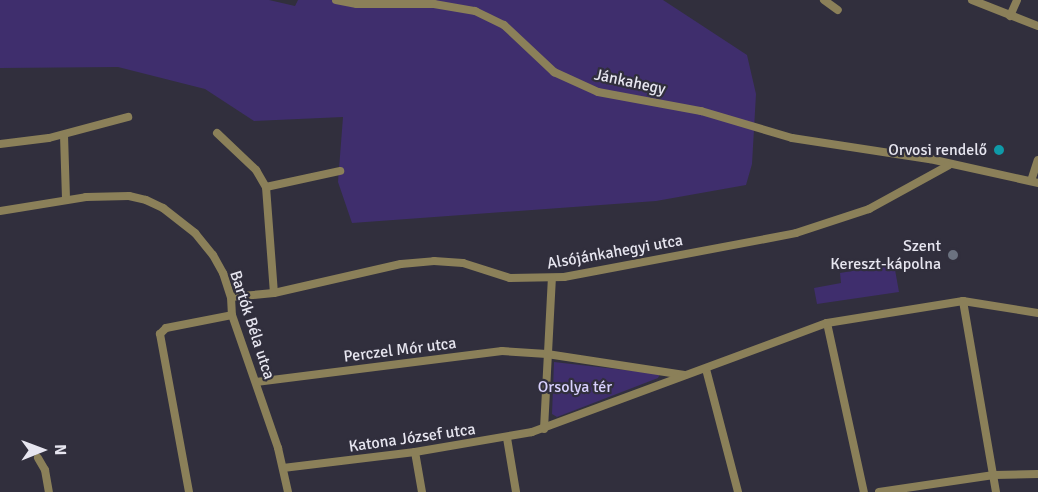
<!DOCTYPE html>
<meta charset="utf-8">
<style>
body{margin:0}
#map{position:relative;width:1038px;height:492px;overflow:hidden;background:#312f3d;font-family:Signika,sans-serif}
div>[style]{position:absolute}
.green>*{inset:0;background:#3f2e6d}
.minor>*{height:8px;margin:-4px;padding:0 4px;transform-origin:4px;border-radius:4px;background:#8b8059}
.dots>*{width:16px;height:16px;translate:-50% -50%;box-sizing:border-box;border:3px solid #312f3d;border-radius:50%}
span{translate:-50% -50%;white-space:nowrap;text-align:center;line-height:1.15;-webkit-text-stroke:4.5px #312f3d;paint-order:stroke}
.street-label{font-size:16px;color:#e7e6f0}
.poi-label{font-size:16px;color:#e7e6f0}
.right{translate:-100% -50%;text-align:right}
.park-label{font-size:16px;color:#d8d1fe}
.north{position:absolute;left:12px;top:420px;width:60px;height:60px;-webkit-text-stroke:4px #312f3d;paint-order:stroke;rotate:89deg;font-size:16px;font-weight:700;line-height:24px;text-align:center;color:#e7e6f0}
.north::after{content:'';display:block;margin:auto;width:21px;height:27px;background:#e7e6f0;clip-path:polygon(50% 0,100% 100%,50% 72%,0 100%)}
</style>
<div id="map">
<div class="green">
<div style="clip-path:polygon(0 0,269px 0,295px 6px,298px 0,663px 0,747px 55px,756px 94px,752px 164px,746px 185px,656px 201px,352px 223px,338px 182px,343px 117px,254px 121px,205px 89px,118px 67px,0 68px)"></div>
<div style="clip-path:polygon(894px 264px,899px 292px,817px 304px,814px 288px,841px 283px,840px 273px)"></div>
<div style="clip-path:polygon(554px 362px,660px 374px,658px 378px,557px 417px,552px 414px)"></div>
</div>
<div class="minor">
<div style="left:336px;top:0;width:21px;rotate:11deg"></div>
<div style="left:357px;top:4px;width:77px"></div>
<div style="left:434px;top:4px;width:42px;rotate:9.7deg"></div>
<div style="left:475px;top:11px;width:32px;rotate:26deg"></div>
<div style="left:504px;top:25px;width:69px;rotate:43.2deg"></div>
<div style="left:554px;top:72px;width:48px;rotate:24.4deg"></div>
<div style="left:598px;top:92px;width:105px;rotate:10.5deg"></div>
<div style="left:701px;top:111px;width:95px;rotate:16.5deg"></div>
<div style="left:792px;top:138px;width:140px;rotate:8.7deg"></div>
<div style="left:930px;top:159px;width:111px;rotate:12.5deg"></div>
<div style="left:824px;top:0;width:17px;rotate:36deg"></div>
<div style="left:972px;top:0;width:71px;rotate:21.5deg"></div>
<div style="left:1010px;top:16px;width:17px;rotate:-66deg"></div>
<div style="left:217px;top:133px;width:54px;rotate:43.5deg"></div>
<div style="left:256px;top:170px;width:20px;rotate:60deg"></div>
<div style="left:64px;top:135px;width:65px;rotate:88.2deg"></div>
<div style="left:0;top:144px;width:49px;rotate:-7deg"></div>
<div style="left:49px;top:138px;width:82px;rotate:-14.9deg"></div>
<div style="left:1031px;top:181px;width:22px;rotate:-72deg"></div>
<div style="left:266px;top:187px;width:106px;rotate:85.7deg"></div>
<div style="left:266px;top:187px;width:76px;rotate:-12.2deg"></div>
<div style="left:0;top:211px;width:87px;rotate:-9.2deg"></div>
<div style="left:86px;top:197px;width:43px;rotate:-1.3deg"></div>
<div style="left:129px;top:196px;width:17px;rotate:13deg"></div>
<div style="left:146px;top:200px;width:19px;rotate:25deg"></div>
<div style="left:163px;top:208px;width:41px;rotate:38deg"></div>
<div style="left:195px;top:233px;width:28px;rotate:51deg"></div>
<div style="left:213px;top:255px;width:21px;rotate:61deg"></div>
<div style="left:223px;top:273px;width:25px;rotate:72deg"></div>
<div style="left:231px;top:297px;width:18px;rotate:87deg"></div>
<div style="left:232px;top:315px;width:141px;rotate:70.9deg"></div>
<div style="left:278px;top:448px;width:45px;rotate:77.2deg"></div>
<div style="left:231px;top:297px;width:43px;rotate:-5.3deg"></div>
<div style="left:274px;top:293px;width:130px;rotate:-12.9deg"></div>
<div style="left:401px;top:264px;width:33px;rotate:-5deg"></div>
<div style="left:434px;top:261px;width:29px;rotate:4deg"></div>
<div style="left:463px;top:263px;width:49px;rotate:17.7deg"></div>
<div style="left:510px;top:278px;width:54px;rotate:-1.1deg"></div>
<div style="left:564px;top:277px;width:236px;rotate:-10.7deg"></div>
<div style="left:796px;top:233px;width:77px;rotate:-18.2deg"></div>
<div style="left:869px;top:209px;width:91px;rotate:-28.8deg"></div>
<div style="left:963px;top:301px;width:194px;rotate:80.2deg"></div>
<div style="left:827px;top:323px;width:173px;rotate:77.7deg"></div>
<div style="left:706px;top:369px;width:127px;rotate:75.4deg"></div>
<div style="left:256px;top:382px;width:248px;rotate:-7.2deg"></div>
<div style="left:502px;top:351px;width:45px;rotate:3.8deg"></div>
<div style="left:547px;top:354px;width:139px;rotate:8.7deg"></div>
<div style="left:544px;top:429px;width:151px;rotate:-87deg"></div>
<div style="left:507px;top:438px;width:55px;rotate:80.5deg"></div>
<div style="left:415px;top:452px;width:41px;rotate:80.1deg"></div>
<div style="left:38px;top:458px;width:14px;rotate:60deg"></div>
<div style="left:45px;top:470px;width:22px;rotate:80deg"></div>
<div style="left:283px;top:468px;width:133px;rotate:-6.9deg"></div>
<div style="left:415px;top:452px;width:119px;rotate:-9.7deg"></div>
<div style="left:532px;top:432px;width:314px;rotate:-20.3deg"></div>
<div style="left:827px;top:323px;width:138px;rotate:-9.2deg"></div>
<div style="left:963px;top:301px;width:76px;rotate:9.1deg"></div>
<div style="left:189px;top:492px;width:161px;rotate:-100.4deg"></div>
<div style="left:160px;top:334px;width:8px;rotate:-45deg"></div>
<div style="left:166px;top:328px;width:67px;rotate:-11.1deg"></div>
<div style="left:879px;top:492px;width:116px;rotate:-8.4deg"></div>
<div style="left:994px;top:475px;width:44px;rotate:-1.3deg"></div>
</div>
<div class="dots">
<div style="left:999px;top:150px;background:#0f9aa8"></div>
<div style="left:953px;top:255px;background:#6b7280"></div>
</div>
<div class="street-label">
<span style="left:630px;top:82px;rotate:12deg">Jánkahegy</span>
<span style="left:615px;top:252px;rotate:-10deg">Alsójánkahegyi utca</span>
<span style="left:252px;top:325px;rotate:72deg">Bartók Béla utca</span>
<span style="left:400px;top:350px;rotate:-7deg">Perczel Mór utca</span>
<span style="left:412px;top:438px;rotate:-8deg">Katona József utca</span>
</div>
<div class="poi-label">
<span class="right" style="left:987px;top:150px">Orvosi rendelő</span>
<span class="right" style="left:941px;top:255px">Szent<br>Kereszt-kápolna</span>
</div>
<div class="park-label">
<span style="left:575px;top:387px">Orsolya tér</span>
</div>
<div class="north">N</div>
</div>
